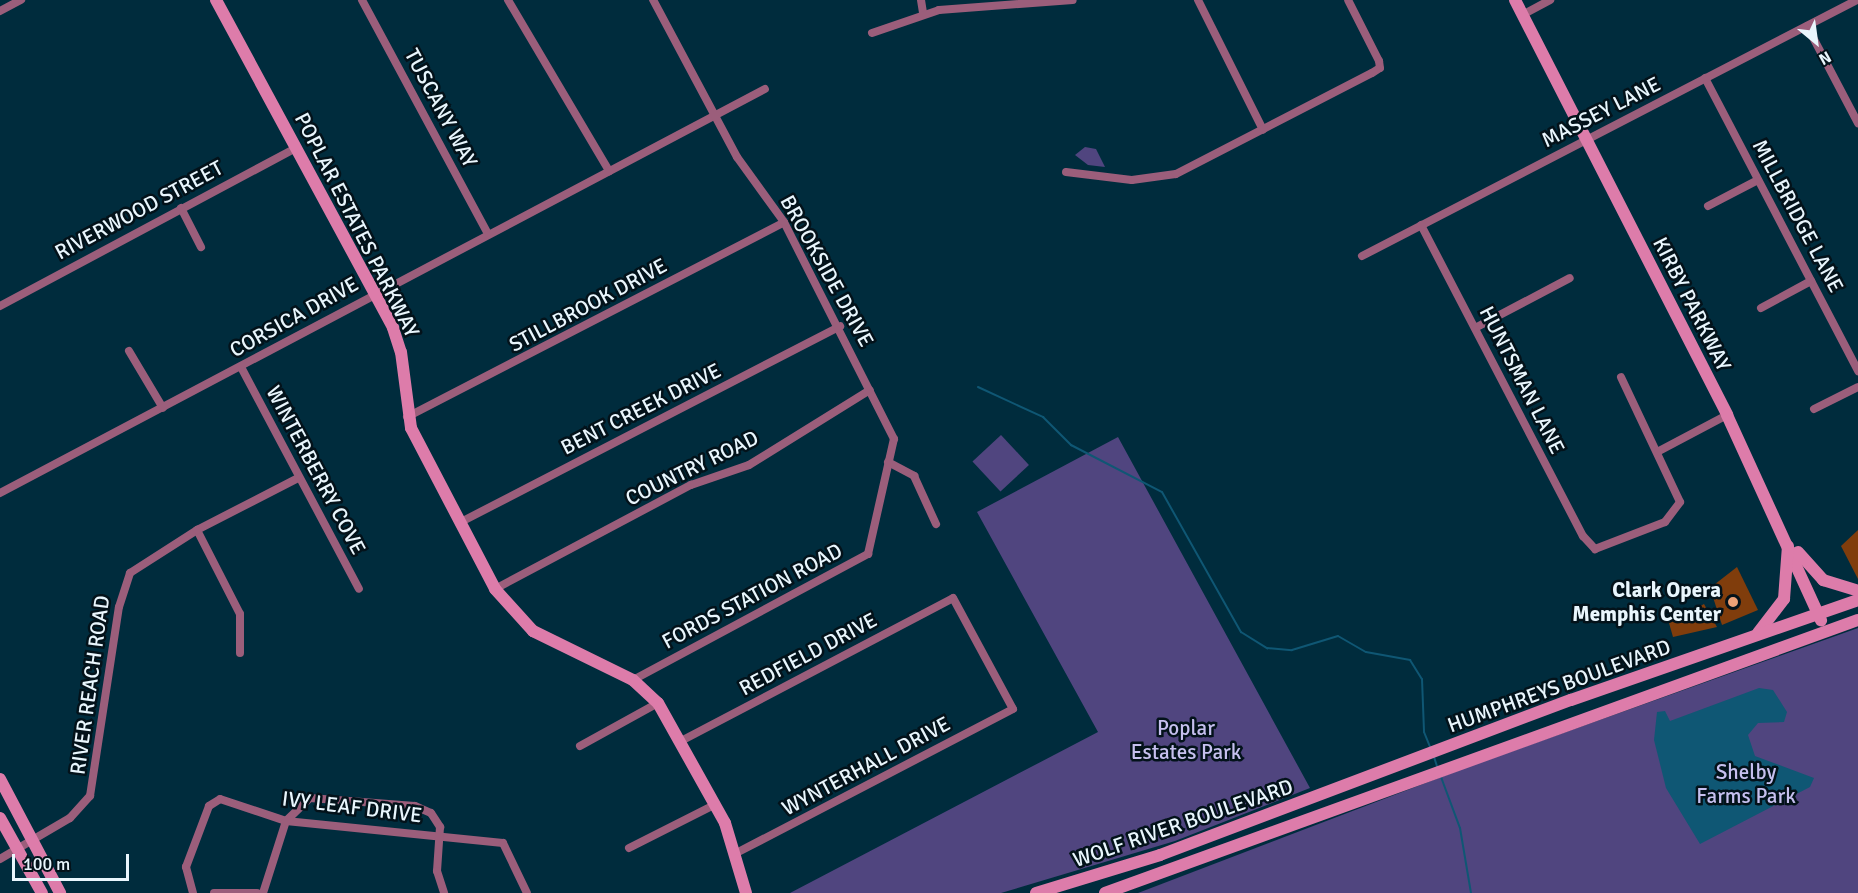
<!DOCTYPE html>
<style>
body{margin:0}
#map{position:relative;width:1858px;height:893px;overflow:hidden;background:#002c3d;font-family:Signika,sans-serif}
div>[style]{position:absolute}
.green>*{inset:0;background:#50457f;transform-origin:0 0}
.water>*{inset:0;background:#0f5774}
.stream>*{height:2px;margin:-1px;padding:0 1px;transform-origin:1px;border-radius:1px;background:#0f5774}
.building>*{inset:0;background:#803d0c}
.street>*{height:8px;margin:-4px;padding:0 4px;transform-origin:4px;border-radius:4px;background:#9b5e7b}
.secondary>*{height:12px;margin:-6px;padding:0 6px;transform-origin:6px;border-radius:6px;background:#dd7caa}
.dots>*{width:16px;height:16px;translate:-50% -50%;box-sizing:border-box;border:3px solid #03121a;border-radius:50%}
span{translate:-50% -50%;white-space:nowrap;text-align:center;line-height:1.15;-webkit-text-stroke:5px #03121a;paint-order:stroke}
.street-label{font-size:21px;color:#e9f6fd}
.poi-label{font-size:21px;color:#e9f6fd;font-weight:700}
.right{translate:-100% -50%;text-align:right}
.park-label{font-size:21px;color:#c6c0ef}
.north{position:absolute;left:1786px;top:12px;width:60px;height:60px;-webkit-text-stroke:4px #03121a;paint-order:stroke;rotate:151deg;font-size:16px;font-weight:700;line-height:24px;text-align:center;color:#e9f6fd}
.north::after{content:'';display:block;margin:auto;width:21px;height:27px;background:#e9f6fd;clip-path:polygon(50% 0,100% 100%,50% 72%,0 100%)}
.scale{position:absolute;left:12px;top:854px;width:117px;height:27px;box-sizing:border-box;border:3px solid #e9f6fd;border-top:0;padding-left:8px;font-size:18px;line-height:21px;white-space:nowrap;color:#e9f6fd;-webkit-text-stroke:4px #03121a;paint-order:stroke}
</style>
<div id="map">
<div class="green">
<div style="clip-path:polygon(1085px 147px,1096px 149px,1105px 167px,1088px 165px,1075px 155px)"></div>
<div style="left:1001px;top:435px;width:41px;height:39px;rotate:47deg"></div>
<div style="clip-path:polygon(1118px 437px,1310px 788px,1175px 841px,1001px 893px,790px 893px,1098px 732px,977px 512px)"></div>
<div style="clip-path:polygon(1858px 628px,1858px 893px,1138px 893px,1465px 768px)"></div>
</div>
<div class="water">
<div style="clip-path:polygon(1759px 688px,1773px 690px,1787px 712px,1784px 722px,1758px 723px,1748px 735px,1755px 756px,1814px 778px,1810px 787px,1700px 844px,1666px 788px,1654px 740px,1657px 712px,1665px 711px,1670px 721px)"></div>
</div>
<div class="stream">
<div style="left:978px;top:387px;width:72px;rotate:24.8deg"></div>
<div style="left:1043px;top:417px;width:40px;rotate:45deg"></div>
<div style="left:1071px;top:445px;width:102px;rotate:27.3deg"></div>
<div style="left:1162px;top:492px;width:161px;rotate:60.6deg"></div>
<div style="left:1241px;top:632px;width:31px;rotate:32deg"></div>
<div style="left:1267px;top:648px;width:25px;rotate:5deg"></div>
<div style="left:1292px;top:650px;width:48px;rotate:-16.9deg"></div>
<div style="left:1338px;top:636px;width:32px;rotate:30deg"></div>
<div style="left:1366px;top:652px;width:45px;rotate:10.3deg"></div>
<div style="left:1410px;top:660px;width:22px;rotate:58deg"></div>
<div style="left:1422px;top:679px;width:53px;rotate:87.8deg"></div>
<div style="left:1424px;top:732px;width:18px;rotate:68deg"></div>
<div style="left:1434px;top:757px;width:13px;rotate:72deg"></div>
<div style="left:1441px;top:777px;width:54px;rotate:69.6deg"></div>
<div style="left:1460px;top:828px;width:66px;rotate:80.4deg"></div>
</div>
<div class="building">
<div style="clip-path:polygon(1858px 530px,1858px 579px,1841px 546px)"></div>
<div style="clip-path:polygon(1737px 567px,1758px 610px,1722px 625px,1710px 588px)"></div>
<div style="clip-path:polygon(1704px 604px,1717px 627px,1673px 637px,1669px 623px)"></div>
</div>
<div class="street">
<div style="left:362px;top:0;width:266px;rotate:61.7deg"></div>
<div style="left:508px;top:0;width:199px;rotate:59.4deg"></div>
<div style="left:921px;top:0;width:13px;rotate:81deg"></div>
<div style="left:1198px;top:0;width:145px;rotate:63.4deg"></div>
<div style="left:0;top:11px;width:24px;rotate:-28deg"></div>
<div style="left:1522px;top:15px;width:32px;rotate:-28deg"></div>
<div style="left:1807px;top:26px;width:110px;rotate:62.3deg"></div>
<div style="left:872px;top:33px;width:71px;rotate:-18.9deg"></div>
<div style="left:939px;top:10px;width:134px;rotate:-4.3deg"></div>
<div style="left:1705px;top:78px;width:331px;rotate:62.4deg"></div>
<div style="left:1066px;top:172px;width:66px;rotate:6.9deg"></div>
<div style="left:1132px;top:180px;width:44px;rotate:-7.8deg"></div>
<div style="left:1176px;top:174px;width:220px;rotate:-27.3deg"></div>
<div style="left:1372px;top:73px;width:9px;rotate:-32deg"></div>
<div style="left:1380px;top:68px;width:7px;rotate:-98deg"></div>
<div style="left:1379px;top:61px;width:68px;rotate:-116.9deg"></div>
<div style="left:1708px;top:206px;width:56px;rotate:-27.5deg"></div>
<div style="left:181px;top:208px;width:44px;rotate:62.9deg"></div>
<div style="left:1421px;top:225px;width:351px;rotate:62.5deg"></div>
<div style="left:1583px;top:536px;width:18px;rotate:47deg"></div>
<div style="left:1595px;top:549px;width:75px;rotate:-21.1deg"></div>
<div style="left:1665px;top:522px;width:25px;rotate:-53deg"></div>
<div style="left:1680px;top:502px;width:138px;rotate:-115.3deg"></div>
<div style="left:1362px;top:256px;width:557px;rotate:-27.35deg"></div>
<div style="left:0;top:306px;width:336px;rotate:-28.1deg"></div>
<div style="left:1761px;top:308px;width:57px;rotate:-28.4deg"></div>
<div style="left:1475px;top:328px;width:107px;rotate:-27.8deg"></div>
<div style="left:129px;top:351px;width:66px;rotate:59.2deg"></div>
<div style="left:241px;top:367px;width:251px;rotate:62deg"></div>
<div style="left:1814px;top:409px;width:49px;rotate:-26.6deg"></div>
<div style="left:407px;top:417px;width:424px;rotate:-27.3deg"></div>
<div style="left:1659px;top:451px;width:77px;rotate:-27.9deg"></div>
<div style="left:888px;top:462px;width:30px;rotate:28deg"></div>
<div style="left:914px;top:476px;width:53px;rotate:65.4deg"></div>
<div style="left:0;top:493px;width:865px;rotate:-27.84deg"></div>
<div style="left:459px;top:523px;width:429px;rotate:-27.3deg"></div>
<div style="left:197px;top:530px;width:94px;rotate:62.9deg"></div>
<div style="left:240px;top:614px;width:39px;rotate:90deg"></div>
<div style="left:495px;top:589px;width:222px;rotate:-28deg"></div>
<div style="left:691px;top:485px;width:61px;rotate:-19deg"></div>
<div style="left:749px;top:465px;width:142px;rotate:-31.8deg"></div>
<div style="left:633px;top:680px;width:267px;rotate:-28.2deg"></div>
<div style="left:868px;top:554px;width:118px;rotate:-77.3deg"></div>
<div style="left:894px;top:439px;width:243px;rotate:-116.9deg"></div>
<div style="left:784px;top:222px;width:80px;rotate:-125.9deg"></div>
<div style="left:737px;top:157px;width:178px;rotate:-118.1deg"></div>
<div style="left:681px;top:741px;width:307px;rotate:-27.7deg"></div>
<div style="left:953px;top:598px;width:126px;rotate:61.6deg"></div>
<div style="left:1013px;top:709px;width:312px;rotate:152.5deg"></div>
<div style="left:580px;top:746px;width:89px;rotate:-28.9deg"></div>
<div style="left:629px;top:848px;width:97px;rotate:-26.8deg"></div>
<div style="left:0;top:859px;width:81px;rotate:-30.4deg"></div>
<div style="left:70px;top:818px;width:30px;rotate:-48deg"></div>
<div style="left:90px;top:796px;width:191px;rotate:-81.3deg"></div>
<div style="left:119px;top:607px;width:36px;rotate:-72deg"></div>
<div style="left:130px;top:573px;width:80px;rotate:-32.7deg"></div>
<div style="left:197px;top:530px;width:114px;rotate:-27.2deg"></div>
<div style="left:193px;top:893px;width:27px;rotate:-105deg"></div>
<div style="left:186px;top:867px;width:65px;rotate:-69.3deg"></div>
<div style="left:209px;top:806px;width:13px;rotate:-32deg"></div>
<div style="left:220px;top:799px;width:70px;rotate:18.4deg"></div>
<div style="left:286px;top:821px;width:218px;rotate:5.8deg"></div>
<div style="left:503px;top:843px;width:55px;rotate:64.4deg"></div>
<div style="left:214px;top:893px;width:43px"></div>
<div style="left:263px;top:893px;width:76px;rotate:-72.3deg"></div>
<div style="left:286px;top:821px;width:33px;rotate:-44deg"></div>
<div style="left:310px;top:798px;width:105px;rotate:4.4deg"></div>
<div style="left:415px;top:806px;width:17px;rotate:24deg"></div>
<div style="left:431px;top:813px;width:17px;rotate:57deg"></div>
<div style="left:440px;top:827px;width:44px;rotate:93.9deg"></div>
<div style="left:437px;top:871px;width:23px;rotate:72deg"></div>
</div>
<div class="secondary">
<div style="left:216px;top:0;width:373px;rotate:61.6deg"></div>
<div style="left:393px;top:328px;width:25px;rotate:72deg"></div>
<div style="left:401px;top:352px;width:77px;rotate:82.5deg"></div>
<div style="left:411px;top:428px;width:182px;rotate:62.4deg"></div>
<div style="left:495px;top:589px;width:57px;rotate:47.9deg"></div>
<div style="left:533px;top:631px;width:111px;rotate:26.1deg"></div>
<div style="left:633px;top:680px;width:34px;rotate:43deg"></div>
<div style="left:658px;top:703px;width:137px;rotate:60.8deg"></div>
<div style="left:725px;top:823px;width:73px;rotate:73.3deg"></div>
<div style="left:1515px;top:0;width:466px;rotate:62.9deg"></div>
<div style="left:1727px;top:415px;width:226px;rotate:65.4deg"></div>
<div style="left:1798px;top:552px;width:38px;rotate:48deg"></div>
<div style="left:1823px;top:580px;width:37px;rotate:17deg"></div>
<div style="left:1758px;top:633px;width:43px;rotate:-52.6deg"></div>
<div style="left:1784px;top:599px;width:53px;rotate:-85.7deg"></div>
<div style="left:0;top:779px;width:129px;rotate:62.2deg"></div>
<div style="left:0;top:818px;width:86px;rotate:60.8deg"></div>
<div style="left:1036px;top:893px;width:130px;rotate:-17deg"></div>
<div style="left:1160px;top:855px;width:439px;rotate:-20.7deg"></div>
<div style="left:1571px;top:700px;width:304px;rotate:-19.2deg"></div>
<div style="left:1105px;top:893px;width:801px;rotate:-19.93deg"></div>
</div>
<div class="dots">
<div style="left:1733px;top:602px;background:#efa377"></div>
</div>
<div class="street-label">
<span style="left:441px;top:108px;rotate:62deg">TUSCANY WAY</span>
<span style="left:1601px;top:112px;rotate:-27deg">MASSEY LANE</span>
<span style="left:139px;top:210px;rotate:-28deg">RIVERWOOD STREET</span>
<span style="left:1798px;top:216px;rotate:62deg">MILLBRIDGE LANE</span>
<span style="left:357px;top:225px;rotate:63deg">POPLAR ESTATES PARKWAY</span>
<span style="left:827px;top:271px;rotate:61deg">BROOKSIDE DRIVE</span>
<span style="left:1692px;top:304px;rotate:63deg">KIRBY PARKWAY</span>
<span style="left:588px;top:305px;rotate:-28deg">STILLBROOK DRIVE</span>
<span style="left:294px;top:317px;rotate:-29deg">CORSICA DRIVE</span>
<span style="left:1522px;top:380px;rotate:63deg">HUNTSMAN LANE</span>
<span style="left:641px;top:409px;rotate:-27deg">BENT CREEK DRIVE</span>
<span style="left:692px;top:468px;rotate:-26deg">COUNTRY ROAD</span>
<span style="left:316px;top:470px;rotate:62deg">WINTERBERRY COVE</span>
<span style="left:752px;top:596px;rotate:-28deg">FORDS STATION ROAD</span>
<span style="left:808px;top:654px;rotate:-28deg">REDFIELD DRIVE</span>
<span style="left:90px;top:685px;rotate:-82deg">RIVER REACH ROAD</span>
<span style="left:1559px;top:686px;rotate:-20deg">HUMPHREYS BOULEVARD</span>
<span style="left:866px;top:766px;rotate:-28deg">WYNTERHALL DRIVE</span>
<span style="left:352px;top:807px;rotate:7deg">IVY LEAF DRIVE</span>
<span style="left:1183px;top:823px;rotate:-19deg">WOLF RIVER BOULEVARD</span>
</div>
<div class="poi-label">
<span class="right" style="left:1721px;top:602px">Clark Opera<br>Memphis Center</span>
</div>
<div class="park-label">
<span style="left:1186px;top:740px">Poplar<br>Estates Park</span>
<span style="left:1746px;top:784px">Shelby<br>Farms Park</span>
</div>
<div class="north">N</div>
<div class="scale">100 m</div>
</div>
